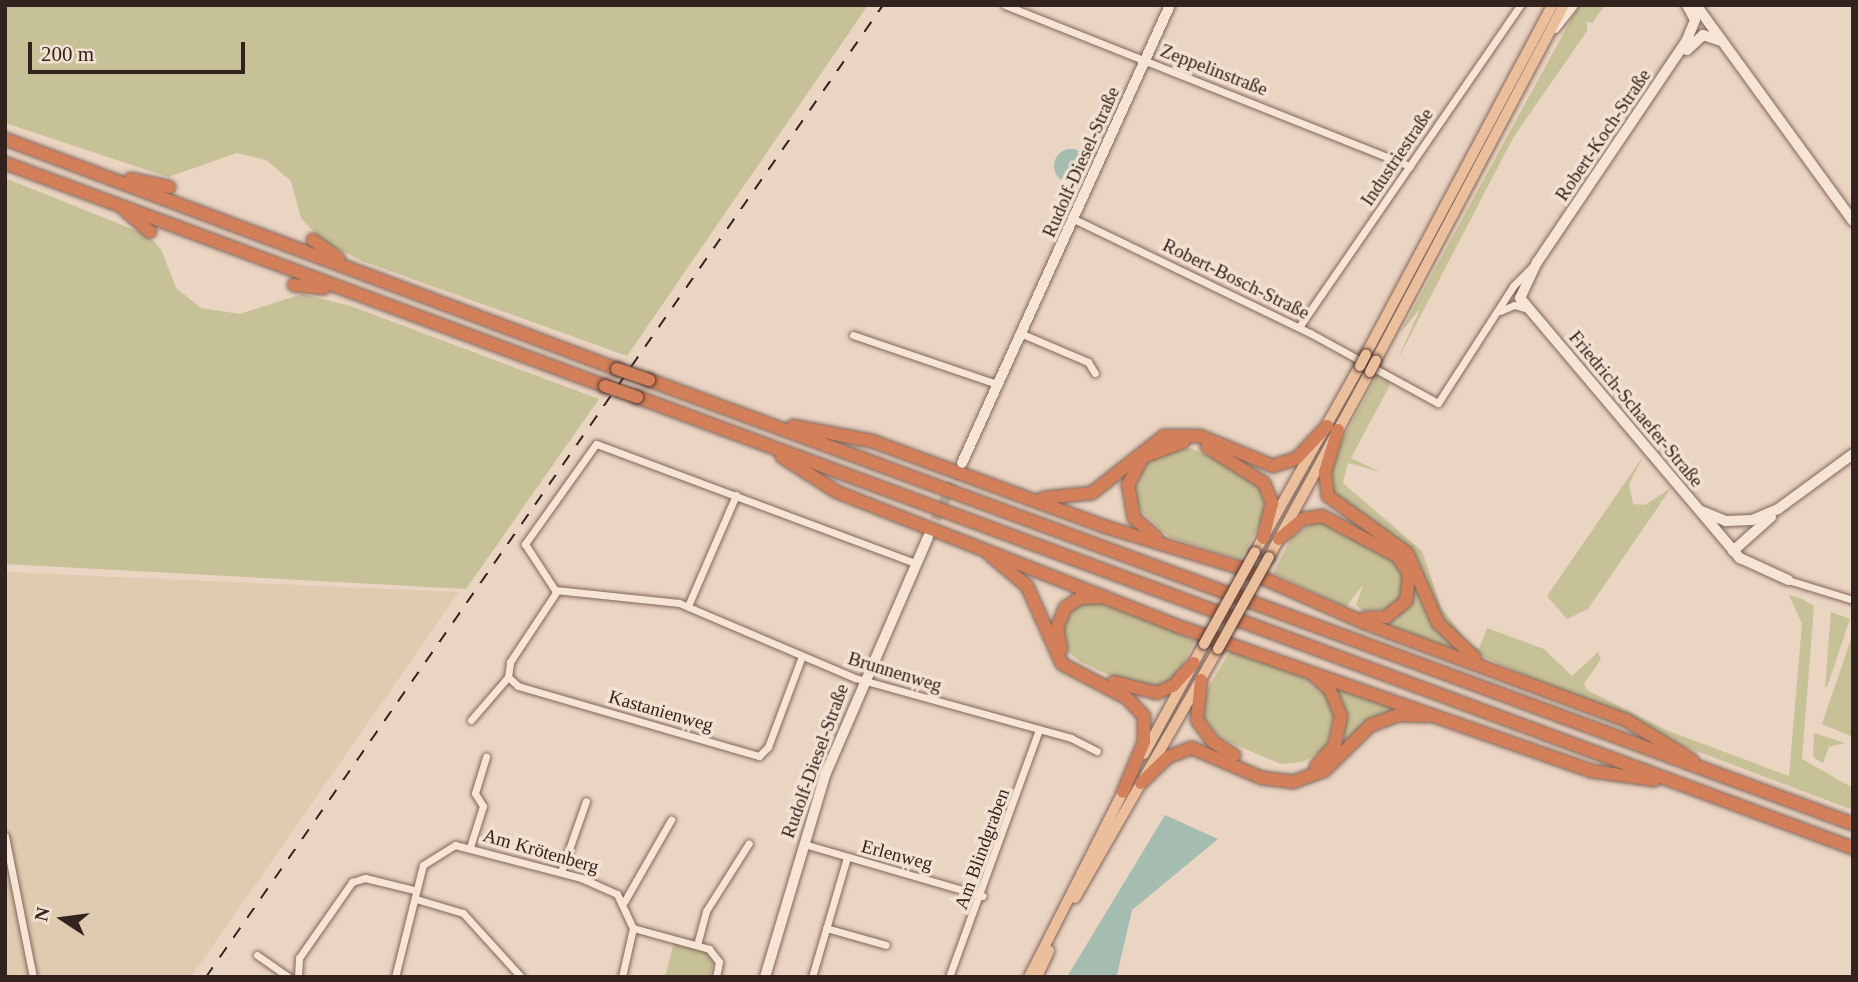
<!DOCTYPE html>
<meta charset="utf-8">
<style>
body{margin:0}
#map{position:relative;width:1858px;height:982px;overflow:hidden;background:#ead4c2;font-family:"Times New Roman",serif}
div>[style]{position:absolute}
.farmland>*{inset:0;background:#dfccb0}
.green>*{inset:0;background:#c7c197}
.water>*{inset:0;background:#a4bdb0}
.round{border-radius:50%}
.secondary-tunnel>*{height:10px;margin-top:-5px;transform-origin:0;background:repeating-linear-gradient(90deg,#c5b1a1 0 10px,transparent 0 15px)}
.roads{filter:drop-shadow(0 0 2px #82665b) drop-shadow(0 0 2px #82665b)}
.street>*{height:7px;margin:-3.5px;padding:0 3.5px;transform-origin:3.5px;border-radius:3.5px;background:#f6e4d4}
.secondary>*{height:10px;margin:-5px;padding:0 5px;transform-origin:5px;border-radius:5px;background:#f6e4d4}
.primary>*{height:10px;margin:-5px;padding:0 5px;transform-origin:5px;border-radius:5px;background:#ebbf9c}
.highway>*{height:12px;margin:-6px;padding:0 6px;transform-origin:6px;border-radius:6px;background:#d37f59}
.rail>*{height:2px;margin-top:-1px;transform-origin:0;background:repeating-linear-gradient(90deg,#33231e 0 12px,transparent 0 24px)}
.bridges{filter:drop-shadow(0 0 2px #50362f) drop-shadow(0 0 2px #50362f)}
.primary-bridge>*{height:10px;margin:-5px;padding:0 5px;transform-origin:5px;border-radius:5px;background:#ebbf9c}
.highway-bridge>*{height:12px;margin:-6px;padding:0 6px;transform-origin:6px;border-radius:6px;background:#d37f59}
span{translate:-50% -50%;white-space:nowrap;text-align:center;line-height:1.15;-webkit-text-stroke:7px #f2e0d1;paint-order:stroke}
.street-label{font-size:19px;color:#33231e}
.frame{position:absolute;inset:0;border:7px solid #33231e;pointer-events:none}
.north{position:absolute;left:28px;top:884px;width:70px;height:70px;-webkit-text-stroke:5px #f2e0d1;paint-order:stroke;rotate:283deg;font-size:19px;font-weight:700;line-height:28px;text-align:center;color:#33231e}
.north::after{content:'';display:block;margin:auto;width:24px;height:32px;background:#33231e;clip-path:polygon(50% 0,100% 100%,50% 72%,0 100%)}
.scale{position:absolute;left:28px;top:42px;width:217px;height:32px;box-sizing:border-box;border:4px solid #33231e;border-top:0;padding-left:9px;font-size:21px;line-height:24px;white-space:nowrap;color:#33231e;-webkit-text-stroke:5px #f2e0d1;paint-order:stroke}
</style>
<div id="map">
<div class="farmland">
<div style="clip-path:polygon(5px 572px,459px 592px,191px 977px,5px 977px)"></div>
</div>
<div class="green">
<div style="clip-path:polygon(5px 5px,868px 5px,627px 356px,362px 261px,321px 240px,301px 218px,291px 181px,266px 160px,237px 153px,168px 177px,5px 123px)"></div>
<div style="clip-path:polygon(1579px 5px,1605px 5px,1592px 23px,1587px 21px,1587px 31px,1513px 138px,1397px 361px,1420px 309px,1400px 333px)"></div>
<div style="clip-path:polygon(5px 178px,147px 235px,161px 249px,176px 288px,201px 308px,240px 314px,302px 294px,351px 306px,599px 399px,466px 589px,5px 564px)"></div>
<div style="clip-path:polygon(1377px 376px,1391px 383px,1351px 458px,1380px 472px,1348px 463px,1343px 483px,1422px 551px,1441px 607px,1468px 643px,1479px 649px,1487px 628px,1544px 649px,1572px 676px,1598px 652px,1601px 659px,1584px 684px,1587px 690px,1666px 730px,1789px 776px,1802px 624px,1789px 595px,1802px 599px,1814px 606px,1802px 759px,1853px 788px,1853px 810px,1678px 744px,1473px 652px,1448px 630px,1419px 566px,1332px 495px,1331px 461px)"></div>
<div style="clip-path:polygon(1190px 448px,1243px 471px,1263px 490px,1265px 515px,1240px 560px,1169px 537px,1138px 508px,1132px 493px,1146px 463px,1165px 451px)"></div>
<div style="clip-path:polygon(1644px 455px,1629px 484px,1633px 504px,1645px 505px,1671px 488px,1588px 609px,1567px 619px,1547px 596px)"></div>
<div style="clip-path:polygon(1319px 520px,1386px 554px,1405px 573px,1401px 597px,1390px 608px,1363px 611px,1356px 605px,1363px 585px,1346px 607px,1273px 573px,1292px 537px)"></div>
<div style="clip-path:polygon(1414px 575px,1439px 629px,1461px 652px,1379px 623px,1403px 610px,1413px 596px)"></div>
<div style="clip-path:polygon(1085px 600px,1114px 605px,1195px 641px,1176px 677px,1158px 688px,1135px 687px,1081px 662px,1068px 652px,1061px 628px,1068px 611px)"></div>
<div style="clip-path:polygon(1831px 612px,1850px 619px,1827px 687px,1825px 687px)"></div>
<div style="clip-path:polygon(1853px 633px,1853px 737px,1822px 724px)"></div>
<div style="clip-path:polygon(1230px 651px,1299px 673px,1329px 696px,1335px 710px,1327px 747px,1303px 762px,1281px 764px,1220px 738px,1202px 716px,1204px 695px)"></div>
<div style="clip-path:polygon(1333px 683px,1403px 709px,1343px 747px,1345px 715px)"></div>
<div style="clip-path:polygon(1814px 733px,1845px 743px,1829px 747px,1823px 763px,1813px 757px)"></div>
<div style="clip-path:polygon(674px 942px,706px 950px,713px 964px,710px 977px,665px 977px)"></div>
</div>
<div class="water">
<div class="round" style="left:1054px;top:149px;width:34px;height:34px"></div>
<div style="clip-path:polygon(1165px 815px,1218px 839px,1132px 910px,1117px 975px,1067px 977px)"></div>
</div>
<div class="secondary-tunnel">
<div style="left:929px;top:533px;width:73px;rotate:-64.8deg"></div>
</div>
<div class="roads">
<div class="street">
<div style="left:1005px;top:5px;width:436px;rotate:21.7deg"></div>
<div style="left:1076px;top:220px;width:260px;rotate:25.8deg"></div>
<div style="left:1310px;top:333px;width:146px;rotate:28.7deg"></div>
<div style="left:1438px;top:403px;width:139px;rotate:-57.3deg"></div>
<div style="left:1513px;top:286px;width:30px;rotate:-45deg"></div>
<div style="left:1500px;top:311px;width:15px;rotate:-23deg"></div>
<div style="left:1514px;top:305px;width:15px;rotate:16deg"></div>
<div style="left:1299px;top:327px;width:391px;rotate:-55.5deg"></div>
<div style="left:1020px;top:333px;width:74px;rotate:23.1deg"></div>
<div style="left:1088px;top:362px;width:13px;rotate:58deg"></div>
<div style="left:853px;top:335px;width:152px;rotate:18.8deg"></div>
<div style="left:915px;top:563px;width:340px;rotate:-159.5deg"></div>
<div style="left:596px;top:444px;width:123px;rotate:125.4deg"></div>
<div style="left:525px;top:544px;width:55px;rotate:56.9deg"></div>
<div style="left:555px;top:590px;width:125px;rotate:6deg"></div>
<div style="left:679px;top:603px;width:191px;rotate:23.1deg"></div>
<div style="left:855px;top:678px;width:224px;rotate:15.5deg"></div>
<div style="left:1071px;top:738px;width:29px;rotate:27deg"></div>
<div style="left:1788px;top:580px;width:68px;rotate:17.1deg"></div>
<div style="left:688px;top:606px;width:121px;rotate:-66.6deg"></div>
<div style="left:508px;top:677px;width:13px;rotate:42deg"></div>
<div style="left:518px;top:686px;width:251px;rotate:16.2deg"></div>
<div style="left:759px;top:756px;width:13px;rotate:-45deg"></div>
<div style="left:768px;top:747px;width:97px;rotate:-69.5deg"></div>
<div style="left:508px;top:677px;width:15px;rotate:-82deg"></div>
<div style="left:510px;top:662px;width:85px;rotate:-56.5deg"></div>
<div style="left:471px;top:720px;width:57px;rotate:-49.3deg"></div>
<div style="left:5px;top:836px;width:144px;rotate:78.8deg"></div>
<div style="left:804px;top:844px;width:186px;rotate:16.2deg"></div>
<div style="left:470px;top:847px;width:43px;rotate:-72.4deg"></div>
<div style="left:483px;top:806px;width:15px;rotate:-122deg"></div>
<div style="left:475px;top:793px;width:38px;rotate:-73deg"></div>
<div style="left:561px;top:872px;width:75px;rotate:-70.6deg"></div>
<div style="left:416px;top:899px;width:49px;rotate:16.6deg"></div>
<div style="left:463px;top:913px;width:86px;rotate:47.8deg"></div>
<div style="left:624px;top:902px;width:95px;rotate:-60.2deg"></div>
<div style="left:633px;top:928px;width:79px;rotate:15.4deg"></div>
<div style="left:709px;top:949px;width:16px;rotate:52deg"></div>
<div style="left:719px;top:962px;width:15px;rotate:101deg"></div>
<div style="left:826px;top:928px;width:62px;rotate:15.8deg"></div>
<div style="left:697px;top:945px;width:35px;rotate:-75deg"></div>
<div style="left:706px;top:911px;width:80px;rotate:-57.7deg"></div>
<div style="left:257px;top:955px;width:39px;rotate:35deg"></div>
<div style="left:298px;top:977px;width:19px;rotate:-87deg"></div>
<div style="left:299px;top:958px;width:93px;rotate:-55.1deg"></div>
<div style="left:352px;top:882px;width:14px;rotate:-17deg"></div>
<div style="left:365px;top:878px;width:50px;rotate:13.8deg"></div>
<div style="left:395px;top:977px;width:115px;rotate:-76deg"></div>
<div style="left:423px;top:865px;width:38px;rotate:-32deg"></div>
<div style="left:455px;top:845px;width:130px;rotate:14.7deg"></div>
<div style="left:581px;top:878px;width:39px;rotate:24deg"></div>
<div style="left:617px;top:894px;width:38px;rotate:65deg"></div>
<div style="left:633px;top:928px;width:50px;rotate:102.7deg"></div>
<div style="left:812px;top:977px;width:125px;rotate:-73.7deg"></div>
<div style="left:949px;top:977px;width:263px;rotate:-70deg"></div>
</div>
<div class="secondary">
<div style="left:1687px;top:5px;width:17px;rotate:62deg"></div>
<div style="left:1695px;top:20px;width:22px;rotate:112deg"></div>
<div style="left:1687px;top:40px;width:268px;rotate:124deg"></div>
<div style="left:1537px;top:262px;width:40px;rotate:115deg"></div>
<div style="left:1520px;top:298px;width:341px;rotate:49.8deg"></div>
<div style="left:1740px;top:558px;width:53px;rotate:24.6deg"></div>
<div style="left:1696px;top:5px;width:267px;rotate:54deg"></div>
<div style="left:1555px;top:28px;width:29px;rotate:-52deg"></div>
<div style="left:1687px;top:50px;width:22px;rotate:-43deg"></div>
<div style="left:1703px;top:35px;width:19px;rotate:18deg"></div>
<div style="left:962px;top:463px;width:503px;rotate:-65.57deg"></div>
<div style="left:1701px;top:511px;width:27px;rotate:22deg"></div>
<div style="left:1726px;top:521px;width:26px;rotate:-2deg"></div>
<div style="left:1752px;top:520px;width:28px;rotate:-23deg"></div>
<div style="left:1778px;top:509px;width:93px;rotate:-36.3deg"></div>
<div style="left:1733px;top:551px;width:51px;rotate:-41.8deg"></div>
<div style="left:765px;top:977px;width:213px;rotate:-73.4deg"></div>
<div style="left:826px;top:773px;width:257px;rotate:-66.6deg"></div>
</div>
<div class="primary">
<div style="left:1366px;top:354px;width:395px;rotate:-61.9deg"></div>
<div style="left:1376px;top:360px;width:402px;rotate:-62.1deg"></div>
<div style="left:1255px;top:552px;width:214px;rotate:-60.6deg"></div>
<div style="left:1269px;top:557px;width:211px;rotate:-61.4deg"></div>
<div style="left:1144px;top:754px;width:125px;rotate:-61.4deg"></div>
<div style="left:1075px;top:898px;width:287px;rotate:-60.1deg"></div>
<div style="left:1029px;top:977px;width:214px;rotate:-63.1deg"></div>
<div style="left:1037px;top:977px;width:29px;rotate:-65deg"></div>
</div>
<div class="highway">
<div style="left:5px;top:139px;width:654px;rotate:20.6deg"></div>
<div style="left:5px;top:163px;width:640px;rotate:20.39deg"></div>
<div style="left:131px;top:179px;width:39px;rotate:12deg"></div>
<div style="left:125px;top:210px;width:33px;rotate:41deg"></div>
<div style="left:313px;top:240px;width:31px;rotate:36deg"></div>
<div style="left:294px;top:285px;width:30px;rotate:6deg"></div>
<div style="left:649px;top:380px;width:1283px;rotate:20.24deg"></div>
<div style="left:637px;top:397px;width:1297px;rotate:20.35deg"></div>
<div style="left:793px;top:426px;width:80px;rotate:10.8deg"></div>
<div style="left:872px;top:441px;width:249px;rotate:20.2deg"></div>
<div style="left:1106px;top:527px;width:138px;rotate:16.9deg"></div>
<div style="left:1238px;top:567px;width:136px;rotate:23.9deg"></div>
<div style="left:1362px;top:622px;width:282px;rotate:20.4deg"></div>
<div style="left:1626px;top:720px;width:77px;rotate:31.2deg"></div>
<div style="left:1338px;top:430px;width:44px;rotate:107.2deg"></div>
<div style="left:1325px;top:472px;width:24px;rotate:83deg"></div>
<div style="left:1328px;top:496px;width:97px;rotate:35.8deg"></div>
<div style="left:1407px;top:553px;width:77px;rotate:66.1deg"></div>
<div style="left:1438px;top:623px;width:51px;rotate:43.4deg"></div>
<div style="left:1207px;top:447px;width:67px;rotate:32.3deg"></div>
<div style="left:1264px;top:483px;width:22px;rotate:68deg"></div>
<div style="left:1272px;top:503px;width:36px;rotate:104deg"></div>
<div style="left:782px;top:457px;width:65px;rotate:32.5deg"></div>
<div style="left:837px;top:492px;width:372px;rotate:21.5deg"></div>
<div style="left:1183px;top:628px;width:432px;rotate:19.3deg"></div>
<div style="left:1591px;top:771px;width:64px;rotate:8.1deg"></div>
<div style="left:1043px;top:498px;width:49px;rotate:-5.8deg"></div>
<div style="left:1092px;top:493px;width:92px;rotate:-38.4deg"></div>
<div style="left:1164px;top:436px;width:36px"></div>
<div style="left:1200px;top:436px;width:79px;rotate:22.3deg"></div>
<div style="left:1273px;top:466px;width:25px;rotate:-18deg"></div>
<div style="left:1297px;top:458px;width:44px;rotate:-46.8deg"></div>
<div style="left:1156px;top:537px;width:29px;rotate:-139deg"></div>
<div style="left:1134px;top:518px;width:34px;rotate:-100deg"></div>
<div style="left:1128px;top:485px;width:32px;rotate:-62deg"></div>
<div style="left:1143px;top:457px;width:43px;rotate:-20.6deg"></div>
<div style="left:1279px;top:539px;width:31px;rotate:-40deg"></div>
<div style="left:1303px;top:519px;width:19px;rotate:-9deg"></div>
<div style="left:1322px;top:516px;width:85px;rotate:28.1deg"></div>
<div style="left:1397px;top:556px;width:22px;rotate:56deg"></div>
<div style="left:1409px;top:574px;width:27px;rotate:96deg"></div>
<div style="left:1406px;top:601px;width:26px;rotate:141deg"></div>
<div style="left:1386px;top:617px;width:21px;rotate:177deg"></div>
<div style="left:990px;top:555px;width:48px;rotate:40deg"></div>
<div style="left:1027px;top:586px;width:85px;rotate:65.8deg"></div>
<div style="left:1062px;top:664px;width:73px;rotate:27.6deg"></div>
<div style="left:1127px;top:698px;width:25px;rotate:47deg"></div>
<div style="left:1144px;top:716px;width:26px;rotate:90deg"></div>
<div style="left:1144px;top:742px;width:54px;rotate:112.8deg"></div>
<div style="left:1061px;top:649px;width:21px;rotate:-101deg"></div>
<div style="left:1057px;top:628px;width:22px;rotate:-68deg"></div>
<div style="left:1065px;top:608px;width:18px;rotate:-34deg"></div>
<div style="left:1080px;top:598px;width:25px;rotate:-2deg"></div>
<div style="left:1313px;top:674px;width:23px;rotate:43deg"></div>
<div style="left:1330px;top:690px;width:28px;rotate:67deg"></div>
<div style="left:1341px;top:716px;width:30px;rotate:102deg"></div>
<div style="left:1335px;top:745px;width:28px;rotate:132deg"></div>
<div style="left:1201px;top:680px;width:40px;rotate:95.7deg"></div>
<div style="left:1197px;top:720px;width:27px;rotate:54deg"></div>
<div style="left:1213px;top:742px;width:25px;rotate:32deg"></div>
<div style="left:1114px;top:682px;width:44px;rotate:14.3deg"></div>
<div style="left:1157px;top:693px;width:17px;rotate:-24deg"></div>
<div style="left:1173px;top:686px;width:31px;rotate:-48deg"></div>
<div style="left:1141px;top:783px;width:37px;rotate:-44deg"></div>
<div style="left:1168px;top:757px;width:26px;rotate:-21deg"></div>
<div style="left:1192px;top:748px;width:76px;rotate:23.2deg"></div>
<div style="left:1262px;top:778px;width:31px;rotate:7deg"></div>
<div style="left:1293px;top:782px;width:33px;rotate:-20deg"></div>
<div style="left:1324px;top:771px;width:66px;rotate:-44.4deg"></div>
<div style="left:1371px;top:725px;width:30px;rotate:-20deg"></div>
<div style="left:1399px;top:715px;width:28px;rotate:2deg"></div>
</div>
</div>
<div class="rail">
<div style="left:206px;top:977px;width:1185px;rotate:-55.14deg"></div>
</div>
<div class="bridges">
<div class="primary-bridge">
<div style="left:1360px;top:366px;width:13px;rotate:-63deg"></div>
<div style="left:1370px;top:372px;width:13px;rotate:-63deg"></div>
<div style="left:1204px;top:644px;width:105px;rotate:-61deg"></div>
<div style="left:1218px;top:649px;width:105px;rotate:-61deg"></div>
</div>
<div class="highway-bridge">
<div style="left:617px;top:369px;width:34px;rotate:19deg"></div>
<div style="left:605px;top:386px;width:34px;rotate:19deg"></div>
</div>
</div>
<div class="street-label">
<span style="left:1214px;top:70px;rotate:21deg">Zeppelinstraße</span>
<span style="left:1603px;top:135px;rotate:-56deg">Robert-Koch-Straße</span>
<span style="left:1397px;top:157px;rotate:-56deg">Industriestraße</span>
<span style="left:1081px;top:162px;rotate:-66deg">Rudolf-Diesel-Straße</span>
<span style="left:1236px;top:279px;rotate:26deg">Robert-Bosch-Straße</span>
<span style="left:1636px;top:409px;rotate:50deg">Friedrich-Schaefer-Straße</span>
<span style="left:895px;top:672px;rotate:17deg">Brunnenweg</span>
<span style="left:661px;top:711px;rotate:16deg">Kastanienweg</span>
<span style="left:815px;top:761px;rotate:-70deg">Rudolf-Diesel-Straße</span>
<span style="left:982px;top:849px;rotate:-70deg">Am Blindgraben</span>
<span style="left:541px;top:851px;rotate:16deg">Am Krötenberg</span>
<span style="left:897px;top:855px;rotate:15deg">Erlenweg</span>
</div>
<div class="frame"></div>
<div class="north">N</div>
<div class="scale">200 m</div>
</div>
